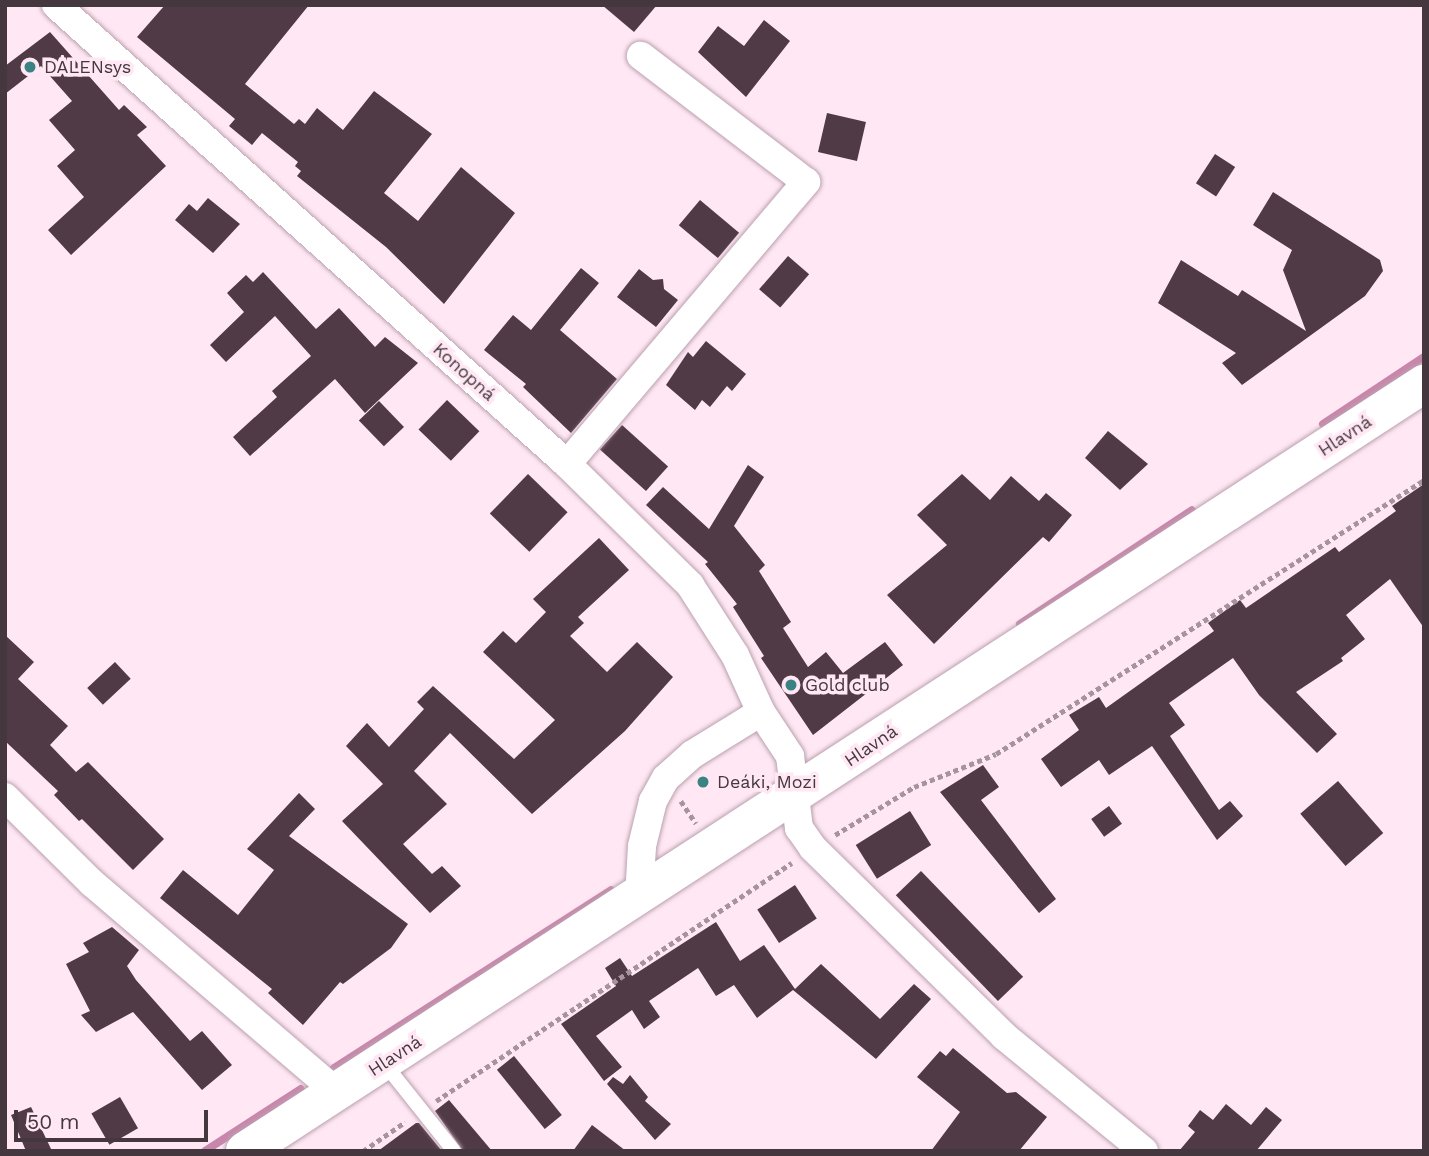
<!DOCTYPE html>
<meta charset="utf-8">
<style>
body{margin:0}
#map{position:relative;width:1429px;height:1156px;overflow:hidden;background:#ffe8f4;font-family:"Work Sans",sans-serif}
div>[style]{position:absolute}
.stream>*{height:8px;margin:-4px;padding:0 4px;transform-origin:4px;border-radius:4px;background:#c986ac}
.building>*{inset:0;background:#503a46;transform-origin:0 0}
.path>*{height:4.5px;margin-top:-2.25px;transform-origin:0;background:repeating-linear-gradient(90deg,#a6949d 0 5px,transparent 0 8.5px)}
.roads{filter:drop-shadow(0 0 2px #bba0af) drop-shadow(0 0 2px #bba0af)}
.lane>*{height:14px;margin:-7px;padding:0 7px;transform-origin:7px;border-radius:7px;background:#fff}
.street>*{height:28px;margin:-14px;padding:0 14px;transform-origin:14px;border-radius:14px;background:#fff}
.secondary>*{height:38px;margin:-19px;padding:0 19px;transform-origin:19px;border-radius:19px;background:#fff}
.dots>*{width:19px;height:19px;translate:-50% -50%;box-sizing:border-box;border:4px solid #ffe8f4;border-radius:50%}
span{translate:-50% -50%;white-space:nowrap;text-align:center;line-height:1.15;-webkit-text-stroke:7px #ffe8f4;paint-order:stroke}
.poi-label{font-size:18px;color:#44383e}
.left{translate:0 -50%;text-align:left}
.street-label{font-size:18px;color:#44383e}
.frame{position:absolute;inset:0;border:7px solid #44383e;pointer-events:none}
.scale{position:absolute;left:14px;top:1110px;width:194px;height:32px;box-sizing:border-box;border:4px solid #44383e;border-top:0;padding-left:9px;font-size:21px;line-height:24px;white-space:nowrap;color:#44383e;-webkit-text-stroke:5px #ffe8f4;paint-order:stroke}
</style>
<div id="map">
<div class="stream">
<div style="left:1323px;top:424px;width:121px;rotate:-33.6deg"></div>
<div style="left:1020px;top:624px;width:206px;rotate:-33.5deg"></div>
<div style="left:334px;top:1068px;width:329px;rotate:-32.7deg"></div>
<div style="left:205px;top:1151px;width:114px;rotate:-32.9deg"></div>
</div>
<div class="building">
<div style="clip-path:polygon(165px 5px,309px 5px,245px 84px,294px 124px,299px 119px,305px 124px,317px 108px,343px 130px,374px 91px,432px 134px,384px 193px,418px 221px,461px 167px,515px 213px,444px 304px,386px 247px,297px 176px,301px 171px,295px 166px,298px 162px,262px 133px,252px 145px,229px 126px,235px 119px,137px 37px)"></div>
<div style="clip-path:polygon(602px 5px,657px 5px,634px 32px)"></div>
<div style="clip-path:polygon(764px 20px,790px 41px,746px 97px,698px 52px,718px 26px,744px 46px)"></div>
<div style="clip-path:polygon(50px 32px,119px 110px,124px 105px,147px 127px,137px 135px,166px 166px,71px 255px,48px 230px,84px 197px,57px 166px,75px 150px,49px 120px,72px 101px,41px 66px,5px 94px,5px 66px)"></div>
<div style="left:827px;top:113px;width:40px;height:40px;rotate:13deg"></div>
<div style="left:1215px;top:154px;width:24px;height:35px;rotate:33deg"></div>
<div style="clip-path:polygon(1273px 192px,1380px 260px,1383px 271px,1365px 296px,1242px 385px,1222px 363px,1236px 353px,1158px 303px,1181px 260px,1238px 296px,1242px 290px,1306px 331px,1283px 270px,1292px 250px,1253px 225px)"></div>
<div style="clip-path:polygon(208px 198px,240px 224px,213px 253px,175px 220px,189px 204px,197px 211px)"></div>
<div style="left:700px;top:200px;width:51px;height:33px;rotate:40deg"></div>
<div style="left:788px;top:256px;width:28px;height:44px;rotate:41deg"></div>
<div style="clip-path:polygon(581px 268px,599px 283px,560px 330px,617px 379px,571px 433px,523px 387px,526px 384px,484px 350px,513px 315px,531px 330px)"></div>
<div style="clip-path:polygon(639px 269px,653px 280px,663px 279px,664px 289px,678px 300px,656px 327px,617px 297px)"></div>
<div style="clip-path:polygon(263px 272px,316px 329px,339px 308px,375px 347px,385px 337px,418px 363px,365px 413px,335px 379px,250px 456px,233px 437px,277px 397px,272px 391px,311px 356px,275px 316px,226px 362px,210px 345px,244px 312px,227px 293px,246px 275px,253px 282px)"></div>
<div style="clip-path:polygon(706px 341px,746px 374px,732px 391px,727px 386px,710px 407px,702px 400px,695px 410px,666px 385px,688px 352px,693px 357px)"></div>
<div style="left:447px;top:400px;width:45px;height:41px;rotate:44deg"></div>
<div style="left:379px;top:401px;width:36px;height:28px;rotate:46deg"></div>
<div style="left:622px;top:425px;width:62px;height:33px;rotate:42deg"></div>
<div style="clip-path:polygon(1108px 431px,1148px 464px,1120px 490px,1085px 458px)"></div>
<div style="clip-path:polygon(748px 465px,764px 477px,734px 526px,765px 565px,759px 571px,791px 622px,783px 628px,808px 667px,826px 652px,843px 673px,885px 642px,903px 665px,813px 735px,761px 658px,764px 656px,733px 607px,737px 604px,705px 564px,708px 562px,646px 505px,663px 487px,709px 529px)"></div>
<div style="left:528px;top:474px;width:55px;height:55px;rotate:44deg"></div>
<div style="clip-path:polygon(962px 474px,990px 500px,1011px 476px,1039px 501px,1046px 493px,1072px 515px,1049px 542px,1043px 537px,934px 644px,887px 595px,947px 545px,917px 515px)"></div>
<div style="clip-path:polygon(1424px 484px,1424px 628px,1390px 579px,1346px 615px,1365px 639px,1341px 658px,1343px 661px,1296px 692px,1337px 734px,1317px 753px,1259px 695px,1233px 658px,1169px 703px,1185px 725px,1170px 736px,1219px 810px,1230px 801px,1243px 816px,1217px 840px,1152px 746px,1109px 775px,1099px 760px,1061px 787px,1041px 759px,1079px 730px,1069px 715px,1099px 697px,1106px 708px,1214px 631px,1208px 623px,1240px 600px,1246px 608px,1335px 547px,1339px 552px,1396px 511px,1392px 506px)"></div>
<div style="clip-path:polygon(599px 538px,629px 570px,578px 617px,584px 623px,570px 636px,607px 672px,637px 642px,673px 677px,625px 731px,532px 814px,450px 733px,414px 771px,447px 804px,403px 844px,432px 874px,442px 866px,461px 886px,430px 913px,342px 821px,383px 784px,346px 746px,367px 723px,389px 747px,424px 709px,417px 702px,433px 686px,514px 759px,555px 720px,483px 652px,503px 631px,516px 643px,546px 612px,533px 599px)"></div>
<div style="clip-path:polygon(5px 635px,34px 662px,18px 679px,68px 726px,50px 745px,76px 772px,88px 762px,164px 839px,133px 870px,82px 819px,79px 821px,54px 795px,58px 791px,5px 741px)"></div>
<div style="left:115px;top:662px;width:23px;height:38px;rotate:47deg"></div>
<div style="clip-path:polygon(983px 765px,999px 787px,981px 800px,1056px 899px,1039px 913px,940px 792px)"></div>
<div style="left:1338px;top:781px;width:69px;height:50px;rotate:49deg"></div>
<div style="clip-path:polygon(299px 793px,315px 809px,289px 836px,408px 924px,391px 948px,343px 984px,340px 982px,303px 1025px,268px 993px,272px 989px,160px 898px,183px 870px,238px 915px,274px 870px,247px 849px)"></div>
<div style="left:1109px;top:806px;width:22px;height:22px;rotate:54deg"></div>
<div style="left:910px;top:811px;width:40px;height:64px;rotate:58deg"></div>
<div style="left:921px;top:871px;width:147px;height:35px;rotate:46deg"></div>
<div style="left:795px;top:885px;width:40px;height:45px;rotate:57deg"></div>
<div style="clip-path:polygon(716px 922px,740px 961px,764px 945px,795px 989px,821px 964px,880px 1019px,914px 984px,931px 999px,876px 1059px,793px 990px,757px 1018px,734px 985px,716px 996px,698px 968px,649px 1001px,660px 1017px,644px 1029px,632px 1010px,596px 1036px,622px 1067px,604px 1081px,561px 1024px,616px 986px,605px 968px,620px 958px,632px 976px)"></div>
<div style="clip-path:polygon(112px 927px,139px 950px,127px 966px,136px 980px,190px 1041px,202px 1031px,232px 1065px,202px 1090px,133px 1012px,96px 1032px,81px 1015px,90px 1011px,66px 964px,89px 952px,83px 943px)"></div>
<div style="clip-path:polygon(953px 1048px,1007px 1093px,1016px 1092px,1047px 1117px,1019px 1151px,931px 1151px,960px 1112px,917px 1077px,940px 1051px,946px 1056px)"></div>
<div style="left:514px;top:1056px;width:76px;height:22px;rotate:51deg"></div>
<div style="clip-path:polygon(630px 1075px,648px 1097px,645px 1101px,671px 1124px,655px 1140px,607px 1084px,613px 1077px,623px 1084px)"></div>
<div style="left:120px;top:1097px;width:36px;height:33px;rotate:60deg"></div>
<div style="clip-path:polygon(449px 1100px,492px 1151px,463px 1151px,435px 1111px)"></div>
<div style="clip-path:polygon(1226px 1104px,1251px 1125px,1266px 1107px,1282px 1120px,1256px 1151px,1179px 1151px,1195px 1132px,1188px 1126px,1200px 1110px,1213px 1120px)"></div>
<div style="clip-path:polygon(31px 1107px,52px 1151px,26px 1151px,11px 1115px)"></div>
<div style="clip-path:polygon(419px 1123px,442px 1151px,378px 1151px,416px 1123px)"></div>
<div style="clip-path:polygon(592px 1125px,626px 1151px,573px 1151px)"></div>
</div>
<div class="path">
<div style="left:681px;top:801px;width:27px;rotate:56deg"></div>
<div style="left:835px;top:835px;width:92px;rotate:-31.3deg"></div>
<div style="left:914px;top:787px;width:88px;rotate:-21.9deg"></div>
<div style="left:996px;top:754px;width:508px;rotate:-32.63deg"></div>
<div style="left:436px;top:1101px;width:428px;rotate:-33.8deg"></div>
<div style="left:363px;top:1151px;width:51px;rotate:-34.6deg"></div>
</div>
<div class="roads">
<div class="lane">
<div style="left:384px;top:1063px;width:112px;rotate:51.5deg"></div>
</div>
<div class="street">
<div style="left:56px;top:5px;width:687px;rotate:41.93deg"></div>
<div style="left:567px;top:464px;width:173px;rotate:44.5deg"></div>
<div style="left:690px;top:585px;width:83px;rotate:57.3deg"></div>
<div style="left:735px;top:655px;width:63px;rotate:65.5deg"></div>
<div style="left:761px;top:712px;width:53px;rotate:56.6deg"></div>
<div style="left:790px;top:756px;width:73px;rotate:82.9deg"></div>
<div style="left:799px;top:828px;width:24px;rotate:55deg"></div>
<div style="left:813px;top:848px;width:268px;rotate:44.5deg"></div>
<div style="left:1004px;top:1036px;width:181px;rotate:39.4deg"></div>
<div style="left:567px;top:464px;width:370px;rotate:-49.7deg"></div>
<div style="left:806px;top:182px;width:208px;rotate:-142.6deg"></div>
<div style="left:5px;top:797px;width:122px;rotate:44.7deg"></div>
<div style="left:92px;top:883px;width:323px;rotate:40.5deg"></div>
<div style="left:639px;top:898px;width:52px;rotate:-86.7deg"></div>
<div style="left:642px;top:846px;width:46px;rotate:-76.3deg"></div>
<div style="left:653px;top:801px;width:26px;rotate:-61deg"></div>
<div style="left:666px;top:778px;width:36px;rotate:-42deg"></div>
<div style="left:693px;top:754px;width:80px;rotate:-31.7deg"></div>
</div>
<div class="secondary">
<div style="left:245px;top:1151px;width:1407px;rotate:-33.05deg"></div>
</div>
</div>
<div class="dots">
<div style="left:30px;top:67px;background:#3a8382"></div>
<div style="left:791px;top:685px;background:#3a8382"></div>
<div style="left:703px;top:782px;background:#3a8382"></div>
</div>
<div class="poi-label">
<span class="left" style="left:44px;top:67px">DALENsys</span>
<span class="left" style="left:805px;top:685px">Gold club</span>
<span class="left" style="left:717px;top:782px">Deáki, Mozi</span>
</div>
<div class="street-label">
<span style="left:464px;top:372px;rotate:42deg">Konopná</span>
<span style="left:1345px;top:436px;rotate:-33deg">Hlavná</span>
<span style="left:871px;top:746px;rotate:-34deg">Hlavná</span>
<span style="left:395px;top:1056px;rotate:-33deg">Hlavná</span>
</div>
<div class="frame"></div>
<div class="scale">50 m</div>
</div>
